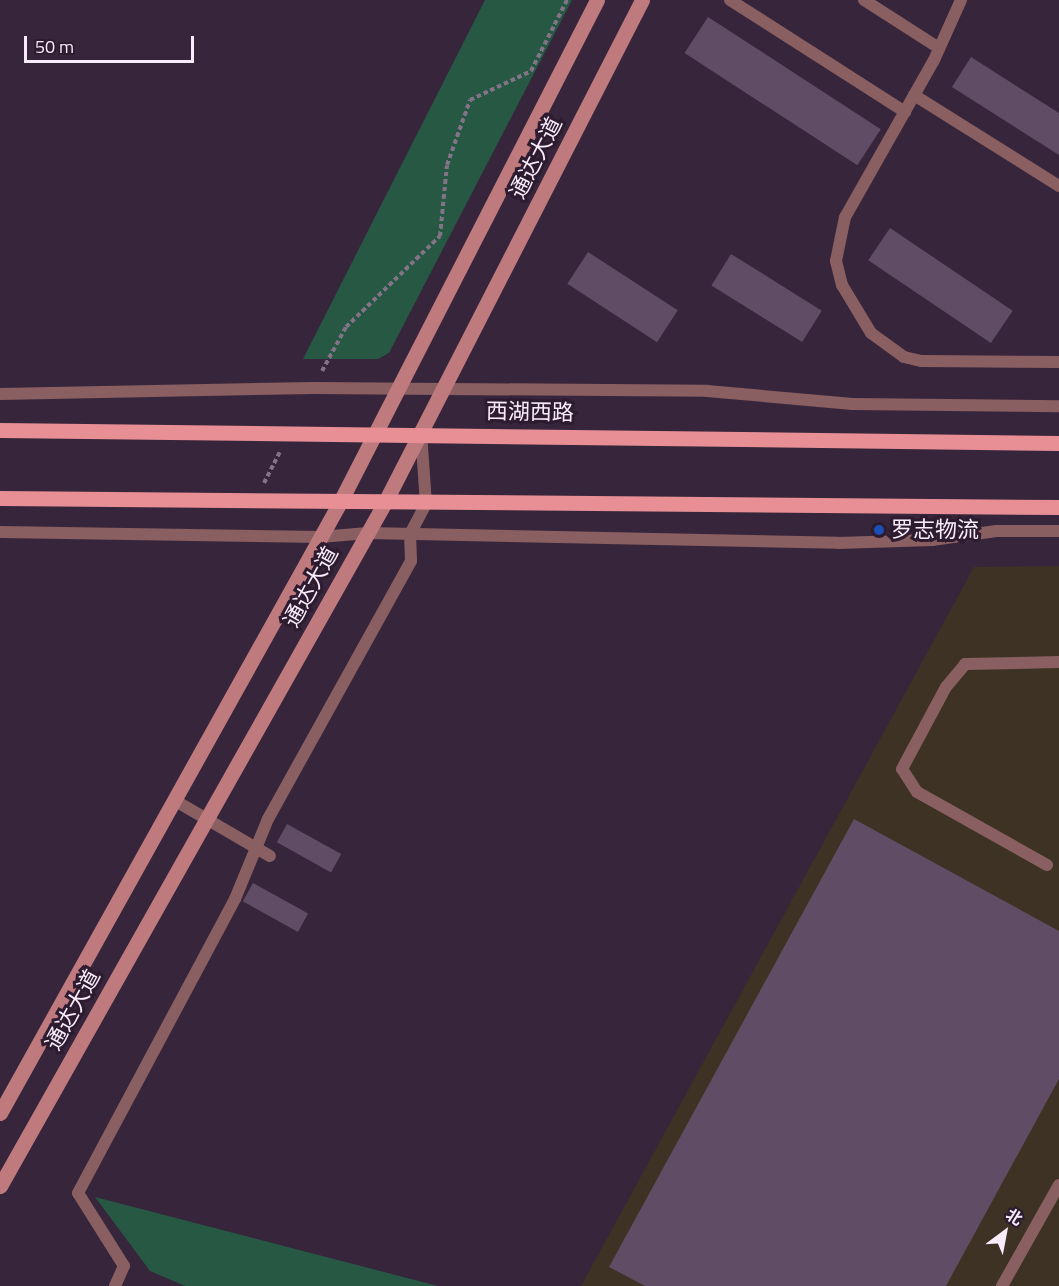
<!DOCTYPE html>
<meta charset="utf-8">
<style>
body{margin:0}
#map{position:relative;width:1059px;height:1286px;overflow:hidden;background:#37253b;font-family:"Titillium Web","Noto Sans SC",sans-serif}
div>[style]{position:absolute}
.industrial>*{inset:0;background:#3d3223}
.green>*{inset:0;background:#265844}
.building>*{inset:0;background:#604c64;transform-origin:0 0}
.path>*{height:4px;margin-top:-2px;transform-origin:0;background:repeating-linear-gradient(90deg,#837387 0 4.5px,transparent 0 7.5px)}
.lane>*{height:12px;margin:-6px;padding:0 6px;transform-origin:6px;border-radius:6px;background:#8a5f61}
.secondary>*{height:15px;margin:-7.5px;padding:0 7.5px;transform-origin:7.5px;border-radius:7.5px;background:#bf7a7e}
.primary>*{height:15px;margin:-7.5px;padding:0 7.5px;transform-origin:7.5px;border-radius:7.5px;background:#e78f94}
.dots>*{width:16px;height:16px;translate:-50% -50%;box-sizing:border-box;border:3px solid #2d1b30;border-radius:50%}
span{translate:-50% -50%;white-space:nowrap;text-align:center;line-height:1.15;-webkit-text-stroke:6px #2d1b30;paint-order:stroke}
.street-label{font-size:22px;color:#f8ebfa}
.poi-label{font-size:22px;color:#f8ebfa}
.left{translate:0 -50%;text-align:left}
.north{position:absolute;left:975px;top:1202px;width:60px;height:60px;-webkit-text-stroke:4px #2d1b30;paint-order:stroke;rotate:32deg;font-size:16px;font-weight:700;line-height:24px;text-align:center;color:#f8ebfa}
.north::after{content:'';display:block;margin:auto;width:21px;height:27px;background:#f8ebfa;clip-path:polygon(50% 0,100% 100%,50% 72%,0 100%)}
.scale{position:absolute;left:24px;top:36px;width:170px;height:27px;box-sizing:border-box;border:3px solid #f8ebfa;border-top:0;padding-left:8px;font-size:18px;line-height:21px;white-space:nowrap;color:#f8ebfa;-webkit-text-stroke:4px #2d1b30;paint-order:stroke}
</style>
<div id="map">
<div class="industrial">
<div style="clip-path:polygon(1059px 566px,1059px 1286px,581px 1286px,974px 567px)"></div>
</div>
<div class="green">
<div style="clip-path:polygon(485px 0,572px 0,389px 353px,378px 359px,303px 359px)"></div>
<div style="clip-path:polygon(95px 1197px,438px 1286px,185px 1286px,150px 1271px)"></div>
</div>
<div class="building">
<div style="left:708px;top:17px;width:206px;height:43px;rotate:33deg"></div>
<div style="clip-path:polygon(971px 57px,1059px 113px,1059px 155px,952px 87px)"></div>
<div style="left:890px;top:228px;width:148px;height:39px;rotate:34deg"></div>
<div style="left:588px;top:252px;width:107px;height:38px;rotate:33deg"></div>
<div style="left:731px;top:254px;width:107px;height:37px;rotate:32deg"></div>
<div style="clip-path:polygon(854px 819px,1059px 931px,1059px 1079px,946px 1286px,645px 1286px,609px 1267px)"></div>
<div style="left:287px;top:824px;width:62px;height:21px;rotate:29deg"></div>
<div style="left:253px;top:883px;width:63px;height:21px;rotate:29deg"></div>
</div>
<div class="path">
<div style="left:322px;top:371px;width:50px;rotate:-61.4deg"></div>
<div style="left:346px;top:327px;width:131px;rotate:-44.1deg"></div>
<div style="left:440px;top:236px;width:71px;rotate:-84.4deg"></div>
<div style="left:447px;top:165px;width:69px;rotate:-70.5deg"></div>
<div style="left:470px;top:100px;width:68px;rotate:-25.4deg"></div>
<div style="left:531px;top:71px;width:80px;rotate:-63.1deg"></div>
<div style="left:264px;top:483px;width:35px;rotate:-63deg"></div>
</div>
<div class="lane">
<div style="left:730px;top:0;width:208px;rotate:32.6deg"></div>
<div style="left:864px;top:0;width:89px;rotate:32.6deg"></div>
<div style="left:961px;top:0;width:66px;rotate:114.2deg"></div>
<div style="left:934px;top:60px;width:180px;rotate:119.5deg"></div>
<div style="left:845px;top:217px;width:45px;rotate:101.6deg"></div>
<div style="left:836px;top:261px;width:25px;rotate:76deg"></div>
<div style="left:842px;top:285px;width:56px;rotate:58.9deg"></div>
<div style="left:871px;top:333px;width:41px;rotate:36deg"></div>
<div style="left:904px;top:357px;width:18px;rotate:13deg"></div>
<div style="left:922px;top:361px;width:137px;rotate:0.4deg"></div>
<div style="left:914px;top:95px;width:171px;rotate:32.1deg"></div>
<div style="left:0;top:394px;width:313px;rotate:-1.1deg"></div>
<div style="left:313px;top:388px;width:394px;rotate:0.4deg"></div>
<div style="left:707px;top:391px;width:146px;rotate:5.1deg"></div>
<div style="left:852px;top:404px;width:207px;rotate:0.6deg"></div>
<div style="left:0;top:532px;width:320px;rotate:0.9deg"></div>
<div style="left:320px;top:537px;width:48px;rotate:-4.8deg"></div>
<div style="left:368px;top:533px;width:470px;rotate:1.2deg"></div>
<div style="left:838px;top:543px;width:94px;rotate:-1.8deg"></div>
<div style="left:932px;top:540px;width:65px;rotate:-8deg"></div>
<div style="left:996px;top:531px;width:63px"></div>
<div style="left:174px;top:800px;width:111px;rotate:30.3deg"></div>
<div style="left:1047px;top:865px;width:149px;rotate:-150.7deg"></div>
<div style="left:917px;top:792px;width:27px;rotate:-123deg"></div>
<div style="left:902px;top:769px;width:93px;rotate:-61.8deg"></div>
<div style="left:946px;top:687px;width:30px;rotate:-50deg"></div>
<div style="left:965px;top:664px;width:94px;rotate:-1.2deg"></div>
<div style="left:115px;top:1286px;width:22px;rotate:-66deg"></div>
<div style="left:124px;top:1266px;width:86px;rotate:-122.2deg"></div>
<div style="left:78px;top:1193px;width:333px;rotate:-61.9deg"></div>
<div style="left:235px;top:899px;width:87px;rotate:-67.6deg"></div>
<div style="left:268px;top:819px;width:295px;rotate:-61deg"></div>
<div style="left:411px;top:561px;width:27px;rotate:-92deg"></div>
<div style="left:410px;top:534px;width:34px;rotate:-62deg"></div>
<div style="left:426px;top:504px;width:71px;rotate:-94deg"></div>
<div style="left:1002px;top:1286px;width:116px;rotate:-60.6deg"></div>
</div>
<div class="secondary">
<div style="left:0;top:1113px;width:697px;rotate:-60.9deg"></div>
<div style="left:339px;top:504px;width:566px;rotate:-62.89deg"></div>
<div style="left:0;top:1186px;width:783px;rotate:-60.62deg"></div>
<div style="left:384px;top:504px;width:566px;rotate:-62.89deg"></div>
</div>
<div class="primary">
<div style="left:0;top:430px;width:1059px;rotate:0.7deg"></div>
<div style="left:0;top:498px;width:1059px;rotate:0.49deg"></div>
</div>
<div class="dots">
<div style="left:879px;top:530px;background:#1a4fb4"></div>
</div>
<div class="street-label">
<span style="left:536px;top:158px;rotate:-63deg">通达大道</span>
<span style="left:530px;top:412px;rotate:1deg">西湖西路</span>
<span style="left:311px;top:587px;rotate:-61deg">通达大道</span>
<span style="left:73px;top:1010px;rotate:-61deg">通达大道</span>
</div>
<div class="poi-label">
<span class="left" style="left:891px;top:530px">罗志物流</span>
</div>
<div class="north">北</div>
<div class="scale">50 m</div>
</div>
